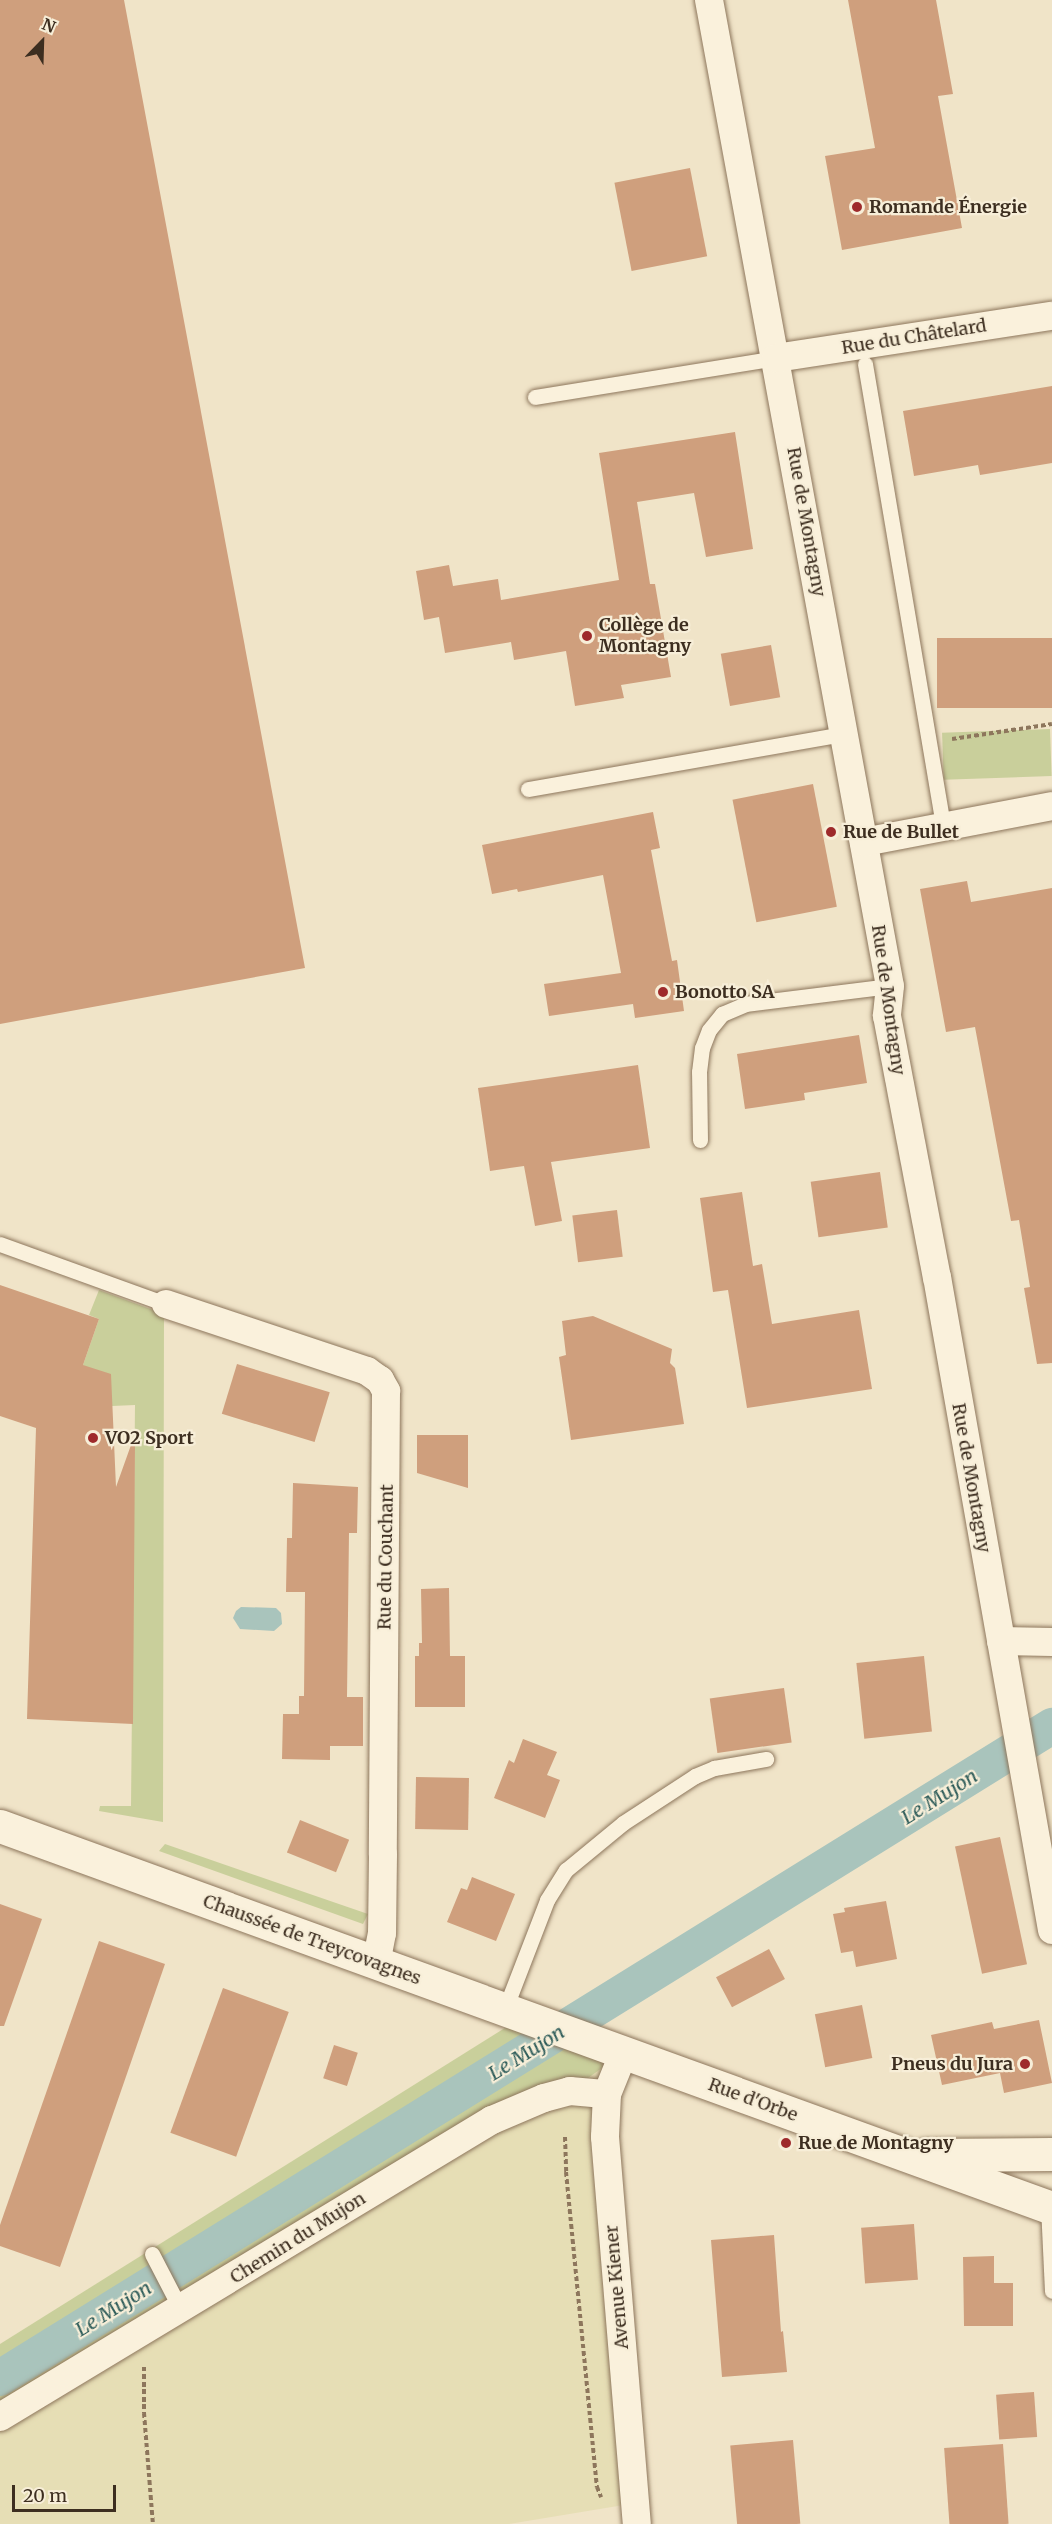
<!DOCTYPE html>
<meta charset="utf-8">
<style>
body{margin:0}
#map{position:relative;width:1052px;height:2524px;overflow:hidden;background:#f0e4c8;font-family:Merriweather,serif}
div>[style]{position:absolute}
.farmland>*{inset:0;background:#e6deb5}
.green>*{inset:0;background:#c9cf9b;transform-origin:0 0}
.water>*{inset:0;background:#a9c4bc}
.canal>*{height:36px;margin:-18px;padding:0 18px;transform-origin:18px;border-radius:18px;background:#a9c4bc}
.building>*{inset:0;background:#cf9f7d;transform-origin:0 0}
.path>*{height:4px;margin-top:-2px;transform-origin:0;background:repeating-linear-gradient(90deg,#8d765c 0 4.5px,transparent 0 7.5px)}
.roads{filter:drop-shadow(0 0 2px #8d765c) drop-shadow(0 0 2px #8d765c)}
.lane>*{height:15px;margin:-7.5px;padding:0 7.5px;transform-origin:7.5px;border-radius:7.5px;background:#faf1dc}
.street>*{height:28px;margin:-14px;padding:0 14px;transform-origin:14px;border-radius:14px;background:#faf1dc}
.secondary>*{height:33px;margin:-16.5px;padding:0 16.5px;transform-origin:16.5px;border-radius:16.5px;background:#faf1dc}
.dots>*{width:16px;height:16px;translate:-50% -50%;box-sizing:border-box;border:3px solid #f7eed8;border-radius:50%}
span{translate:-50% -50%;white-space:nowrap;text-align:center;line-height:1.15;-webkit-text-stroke:4.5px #f7eed8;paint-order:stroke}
.poi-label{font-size:18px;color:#3d2e20;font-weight:700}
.left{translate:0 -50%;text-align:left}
.right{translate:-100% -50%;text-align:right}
.street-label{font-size:18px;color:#3d2e20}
.water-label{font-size:20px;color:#2f5d5a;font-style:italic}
.north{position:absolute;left:12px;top:12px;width:60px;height:60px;-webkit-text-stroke:4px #f7eed8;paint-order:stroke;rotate:23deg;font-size:16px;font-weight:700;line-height:24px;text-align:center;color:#3d2e20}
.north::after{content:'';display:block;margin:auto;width:21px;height:27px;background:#3d2e20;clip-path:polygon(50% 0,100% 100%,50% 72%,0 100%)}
.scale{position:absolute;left:12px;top:2485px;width:104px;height:27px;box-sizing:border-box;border:3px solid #3d2e20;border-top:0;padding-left:8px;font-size:18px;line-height:21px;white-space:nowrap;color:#3d2e20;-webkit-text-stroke:4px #f7eed8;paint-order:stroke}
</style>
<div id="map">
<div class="farmland">
<div style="clip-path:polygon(624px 2052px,607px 2094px,636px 2503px,509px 2524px,0 2524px,0 2417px)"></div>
</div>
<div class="green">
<div style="left:1050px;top:729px;width:47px;height:108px;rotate:88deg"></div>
<div style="clip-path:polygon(99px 1290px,164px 1314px,163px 1822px,99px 1811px,100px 1806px,131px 1806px,135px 1405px,112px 1406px,83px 1365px,99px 1319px,89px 1315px)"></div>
<div style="clip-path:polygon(165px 1844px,368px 1914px,363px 1924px,159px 1851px)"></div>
<div style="clip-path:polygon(524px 2016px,624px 2052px,570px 2091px,0 2417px,0 2344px)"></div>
</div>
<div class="water">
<div style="clip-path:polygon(241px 1607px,276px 1608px,281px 1613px,282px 1624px,274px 1631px,240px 1629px,233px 1618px,236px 1611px)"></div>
</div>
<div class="canal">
<div style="left:0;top:2378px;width:1238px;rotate:-31.79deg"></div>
</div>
<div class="building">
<div style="clip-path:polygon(0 0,124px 0,305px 968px,0 1024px)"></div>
<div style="clip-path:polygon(848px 0,936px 0,953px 94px,938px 96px,962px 228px,842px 250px,825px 156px,875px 148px)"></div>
<div style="left:690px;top:168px;width:90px;height:77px;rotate:79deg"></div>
<div style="clip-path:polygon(1052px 386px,1052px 463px,980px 475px,978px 465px,914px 476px,903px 411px)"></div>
<div style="clip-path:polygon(735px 432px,753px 549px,706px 557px,694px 493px,637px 502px,650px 584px,655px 584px,671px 677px,621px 685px,624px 698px,575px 706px,566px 651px,514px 660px,511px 642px,445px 653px,439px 617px,424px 620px,416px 571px,449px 565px,453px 586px,498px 579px,501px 600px,619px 580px,599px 453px)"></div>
<div style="left:1052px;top:638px;width:70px;height:115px;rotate:90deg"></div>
<div style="left:771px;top:645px;width:53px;height:51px;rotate:80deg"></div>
<div style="left:813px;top:784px;width:125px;height:82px;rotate:79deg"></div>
<div style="clip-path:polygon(653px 812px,660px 848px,651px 850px,672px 961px,677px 960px,684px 1011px,635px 1018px,633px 1004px,549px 1016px,544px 984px,621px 973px,603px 875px,518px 892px,517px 889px,492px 894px,482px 845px)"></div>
<div style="clip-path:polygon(967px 881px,971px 902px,1052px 888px,1052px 1363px,1037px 1364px,1024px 1288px,1030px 1287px,1019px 1220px,1011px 1221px,975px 1027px,946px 1032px,920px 889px)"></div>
<div style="clip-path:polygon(859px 1035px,867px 1083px,804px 1093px,805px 1100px,745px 1109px,737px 1054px)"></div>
<div style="clip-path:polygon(638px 1065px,650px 1148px,551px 1162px,562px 1221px,535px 1226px,524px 1166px,490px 1171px,478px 1088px)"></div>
<div style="left:880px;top:1172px;width:56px;height:70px;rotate:82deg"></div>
<div style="clip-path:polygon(742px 1192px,753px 1266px,762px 1264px,772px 1324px,859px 1310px,872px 1389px,747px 1408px,728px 1290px,713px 1292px,700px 1198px)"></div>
<div style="left:617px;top:1210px;width:47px;height:45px;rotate:83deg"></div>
<div style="clip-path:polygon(0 1285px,99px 1319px,83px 1365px,111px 1374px,116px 1487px,131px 1445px,135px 1446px,133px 1724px,27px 1719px,36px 1428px,0 1416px)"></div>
<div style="clip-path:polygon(593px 1316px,672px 1349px,670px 1363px,675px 1368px,684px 1424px,571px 1440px,559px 1357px,566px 1355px,562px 1321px)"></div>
<div style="left:237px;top:1364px;width:97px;height:52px;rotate:17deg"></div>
<div style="clip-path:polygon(417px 1435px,468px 1435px,468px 1488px,417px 1473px)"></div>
<div style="clip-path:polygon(293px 1483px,358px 1487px,357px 1533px,349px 1533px,347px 1697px,363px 1697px,363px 1746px,330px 1746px,330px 1760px,282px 1759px,283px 1714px,299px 1714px,299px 1696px,304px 1696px,305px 1592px,286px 1592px,287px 1538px,292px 1538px)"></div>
<div style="clip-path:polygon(449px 1588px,450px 1656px,465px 1656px,465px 1707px,415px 1707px,415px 1656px,419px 1656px,419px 1643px,422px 1643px,421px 1589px)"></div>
<div style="left:924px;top:1656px;width:76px;height:68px;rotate:84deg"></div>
<div style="left:784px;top:1688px;width:55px;height:75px;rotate:82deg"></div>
<div style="clip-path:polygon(523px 1739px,557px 1752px,547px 1775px,560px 1780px,545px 1818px,494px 1798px,509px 1760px,514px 1763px)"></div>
<div style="left:416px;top:1777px;width:53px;height:52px;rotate:1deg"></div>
<div style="left:300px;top:1820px;width:53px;height:35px;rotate:22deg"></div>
<div style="left:1000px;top:1837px;width:130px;height:46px;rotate:78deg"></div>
<div style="clip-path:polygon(472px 1877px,515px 1894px,496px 1941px,447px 1922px,461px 1888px,467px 1890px)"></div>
<div style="clip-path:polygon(886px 1901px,897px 1959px,856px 1967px,853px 1951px,841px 1953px,833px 1914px,845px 1912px,844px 1908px)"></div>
<div style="clip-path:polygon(0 1904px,42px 1919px,4px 2026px,0 2026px)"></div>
<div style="clip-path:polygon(99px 1941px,165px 1964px,60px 2267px,0 2246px,0 2225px)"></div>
<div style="left:769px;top:1949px;width:34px;height:60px;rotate:62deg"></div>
<div style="left:223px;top:1988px;width:70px;height:154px;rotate:20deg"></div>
<div style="left:862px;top:2005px;width:54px;height:48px;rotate:79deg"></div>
<div style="clip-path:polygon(1039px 2020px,1052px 2083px,1004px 2093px,1000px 2073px,942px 2085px,931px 2035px,992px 2022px,994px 2029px)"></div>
<div style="left:334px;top:2045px;width:25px;height:35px;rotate:18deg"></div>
<div style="left:914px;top:2224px;width:56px;height:53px;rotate:86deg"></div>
<div style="clip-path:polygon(774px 2235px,781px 2332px,783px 2331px,787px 2372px,722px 2377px,711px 2240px)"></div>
<div style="clip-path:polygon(994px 2256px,994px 2283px,1013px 2283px,1013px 2326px,964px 2326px,963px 2257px)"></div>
<div style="left:1034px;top:2392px;width:45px;height:38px;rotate:86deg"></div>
<div style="left:793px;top:2440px;width:84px;height:63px;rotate:85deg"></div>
<div style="left:1003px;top:2444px;width:80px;height:59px;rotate:86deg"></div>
</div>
<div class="path">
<div style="left:952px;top:739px;width:101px;rotate:-8.5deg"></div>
<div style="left:565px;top:2137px;width:35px;rotate:88deg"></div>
<div style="left:566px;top:2172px;width:317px;rotate:84.4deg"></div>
<div style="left:597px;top:2487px;width:11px;rotate:68deg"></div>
<div style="left:144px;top:2367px;width:46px;rotate:90deg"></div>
<div style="left:144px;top:2413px;width:111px;rotate:85.4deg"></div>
</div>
<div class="roads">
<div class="lane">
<div style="left:865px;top:364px;width:469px;rotate:80.4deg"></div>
<div style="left:535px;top:397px;width:244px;rotate:-9.2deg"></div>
<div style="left:528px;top:789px;width:320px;rotate:-9.9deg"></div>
<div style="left:700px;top:1140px;width:68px;rotate:-90.8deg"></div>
<div style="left:699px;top:1072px;width:24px;rotate:-83deg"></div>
<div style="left:702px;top:1048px;width:19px;rotate:-69deg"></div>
<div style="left:709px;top:1030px;width:21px;rotate:-51deg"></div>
<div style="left:722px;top:1014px;width:25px;rotate:-23deg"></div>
<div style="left:745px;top:1004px;width:146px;rotate:-7.1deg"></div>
<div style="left:0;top:1244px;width:177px;rotate:19.9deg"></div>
<div style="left:505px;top:2009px;width:117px;rotate:-68.9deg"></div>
<div style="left:547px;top:1900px;width:36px;rotate:-58deg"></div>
<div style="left:566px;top:1870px;width:74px;rotate:-39.5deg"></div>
<div style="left:623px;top:1823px;width:86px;rotate:-33.1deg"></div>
<div style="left:695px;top:1776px;width:21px;rotate:-23deg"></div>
<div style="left:714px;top:1768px;width:53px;rotate:-9.8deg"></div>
<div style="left:1048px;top:2206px;width:85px;rotate:87.3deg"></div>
<div style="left:152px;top:2254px;width:63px;rotate:62.6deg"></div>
</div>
<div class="street">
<div style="left:709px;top:0;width:1002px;rotate:79.6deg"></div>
<div style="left:890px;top:986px;width:30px;rotate:96deg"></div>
<div style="left:887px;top:1016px;width:266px;rotate:79.2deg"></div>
<div style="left:937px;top:1277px;width:663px;rotate:80.01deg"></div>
<div style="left:776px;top:358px;width:279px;rotate:-8.7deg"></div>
<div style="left:864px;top:842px;width:191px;rotate:-10.8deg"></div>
<div style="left:166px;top:1304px;width:212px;rotate:18.4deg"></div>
<div style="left:367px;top:1371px;width:16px;rotate:35deg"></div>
<div style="left:380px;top:1380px;width:13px;rotate:61deg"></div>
<div style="left:386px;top:1391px;width:463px;rotate:90.4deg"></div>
<div style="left:383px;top:1854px;width:79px;rotate:90.7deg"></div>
<div style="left:382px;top:1933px;width:31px;rotate:101deg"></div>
<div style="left:1001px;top:1641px;width:51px;rotate:1.1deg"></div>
<div style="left:624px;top:2052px;width:45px;rotate:112deg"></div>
<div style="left:607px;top:2094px;width:43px;rotate:92.7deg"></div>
<div style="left:605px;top:2137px;width:388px;rotate:85.3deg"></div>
<div style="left:0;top:2417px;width:575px;rotate:-31.12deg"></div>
<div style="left:492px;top:2120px;width:56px;rotate:-22.9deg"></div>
<div style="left:544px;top:2098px;width:27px;rotate:-15deg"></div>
<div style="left:570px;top:2091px;width:37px;rotate:5deg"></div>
</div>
<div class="secondary">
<div style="left:0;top:1826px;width:1119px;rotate:19.96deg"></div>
<div style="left:926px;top:2155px;width:126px;rotate:-0.5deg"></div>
</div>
</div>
<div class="dots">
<div style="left:857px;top:207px;background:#9e2a2b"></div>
<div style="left:587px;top:636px;background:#9e2a2b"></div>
<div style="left:831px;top:832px;background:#9e2a2b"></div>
<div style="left:663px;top:992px;background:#9e2a2b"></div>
<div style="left:93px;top:1438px;background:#9e2a2b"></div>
<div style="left:1025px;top:2064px;background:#9e2a2b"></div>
<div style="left:786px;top:2143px;background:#9e2a2b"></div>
</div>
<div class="poi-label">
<span class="left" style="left:869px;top:207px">Romande Énergie</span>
<span class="left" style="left:599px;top:636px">Collège de<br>Montagny</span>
<span class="left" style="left:843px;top:832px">Rue de Bullet</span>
<span class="left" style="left:675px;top:992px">Bonotto SA</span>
<span class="left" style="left:105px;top:1438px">VO2 Sport</span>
<span class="right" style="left:1013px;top:2064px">Pneus du Jura</span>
<span class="left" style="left:798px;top:2143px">Rue de Montagny</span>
</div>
<div class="street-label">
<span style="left:914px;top:337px;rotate:-9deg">Rue du Châtelard</span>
<span style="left:806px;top:522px;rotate:80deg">Rue de Montagny</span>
<span style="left:888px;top:1000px;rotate:82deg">Rue de Montagny</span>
<span style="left:971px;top:1478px;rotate:80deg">Rue de Montagny</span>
<span style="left:386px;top:1557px;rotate:-89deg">Rue du Couchant</span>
<span style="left:312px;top:1940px;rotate:20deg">Chaussée de Treycovagnes</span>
<span style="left:753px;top:2100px;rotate:20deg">Rue d'Orbe</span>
<span style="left:298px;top:2238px;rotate:-32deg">Chemin du Mujon</span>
<span style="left:617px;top:2287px;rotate:-95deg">Avenue Kiener</span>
</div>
<div class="water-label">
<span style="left:939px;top:1796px;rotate:-32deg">Le Mujon</span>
<span style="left:526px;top:2052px;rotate:-32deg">Le Mujon</span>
<span style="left:113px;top:2308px;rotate:-32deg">Le Mujon</span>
</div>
<div class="north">N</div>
<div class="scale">20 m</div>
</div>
